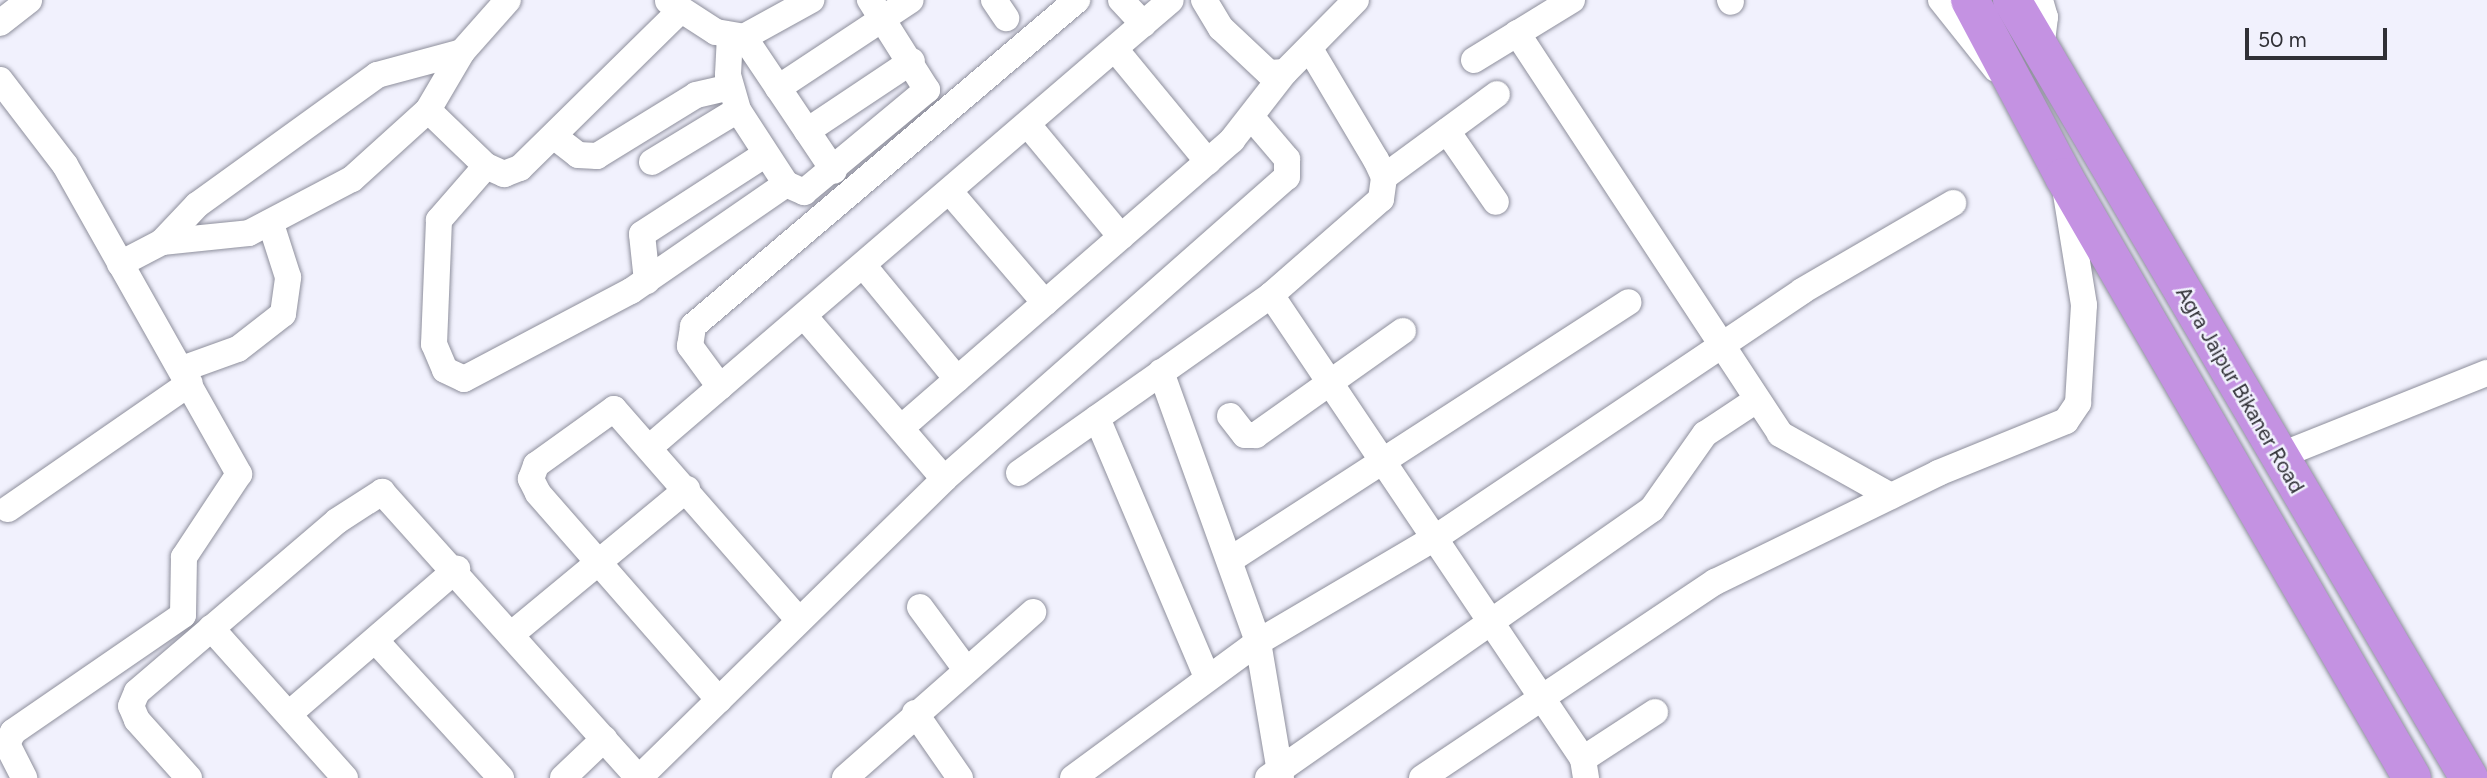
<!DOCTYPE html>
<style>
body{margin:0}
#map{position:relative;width:2487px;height:778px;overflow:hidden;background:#f1f1fd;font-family:Figtree,sans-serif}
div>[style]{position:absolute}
.roads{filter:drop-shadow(0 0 2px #8e8f9c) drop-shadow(0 0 2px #8e8f9c)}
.minor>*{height:26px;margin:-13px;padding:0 13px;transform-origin:13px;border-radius:13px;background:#fff}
.highway>*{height:38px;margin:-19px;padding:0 19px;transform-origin:19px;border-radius:19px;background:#c492e2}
span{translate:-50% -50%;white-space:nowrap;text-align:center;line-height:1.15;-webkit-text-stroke:5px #f1f1fd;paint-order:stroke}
.street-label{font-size:21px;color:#303036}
.scale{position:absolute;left:2245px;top:28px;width:142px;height:32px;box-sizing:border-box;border:4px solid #303036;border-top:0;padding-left:9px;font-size:21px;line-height:24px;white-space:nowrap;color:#303036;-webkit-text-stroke:5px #f1f1fd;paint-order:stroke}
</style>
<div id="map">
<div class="roads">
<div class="minor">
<div style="left:994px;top:0;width:22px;rotate:56deg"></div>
<div style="left:1121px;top:0;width:33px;rotate:47deg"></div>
<div style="left:1204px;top:0;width:33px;rotate:59deg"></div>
<div style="left:1221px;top:28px;width:66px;rotate:43.2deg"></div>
<div style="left:1269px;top:73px;width:16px;rotate:-4deg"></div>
<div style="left:1285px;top:72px;width:101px;rotate:-45.4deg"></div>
<div style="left:1730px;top:0;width:2px;rotate:63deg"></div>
<div style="left:1941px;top:0;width:88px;rotate:51.4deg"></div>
<div style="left:2040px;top:0;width:18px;rotate:74deg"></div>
<div style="left:2045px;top:17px;width:33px;rotate:97deg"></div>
<div style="left:668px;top:1px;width:57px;rotate:32.9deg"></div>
<div style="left:716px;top:32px;width:28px;rotate:10deg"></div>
<div style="left:744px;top:37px;width:77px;rotate:-28.9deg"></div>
<div style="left:0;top:23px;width:37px;rotate:-38deg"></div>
<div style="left:1517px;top:33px;width:480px;rotate:56.7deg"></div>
<div style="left:1780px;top:434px;width:127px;rotate:29.2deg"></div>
<div style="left:730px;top:36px;width:39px;rotate:93deg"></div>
<div style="left:728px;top:75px;width:36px;rotate:74deg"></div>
<div style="left:738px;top:110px;width:88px;rotate:57deg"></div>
<div style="left:786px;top:184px;width:20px;rotate:24deg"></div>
<div style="left:804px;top:192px;width:160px;rotate:-39.7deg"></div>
<div style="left:927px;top:90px;width:107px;rotate:-122.3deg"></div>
<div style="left:744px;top:37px;width:161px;rotate:56.1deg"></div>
<div style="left:1115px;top:49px;width:146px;rotate:50.5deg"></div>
<div style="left:1474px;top:60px;width:115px;rotate:-31.5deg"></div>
<div style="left:0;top:80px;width:107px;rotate:52.6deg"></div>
<div style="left:65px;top:165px;width:355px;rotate:60.6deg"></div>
<div style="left:239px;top:474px;width:100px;rotate:123.5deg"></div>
<div style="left:184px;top:557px;width:58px;rotate:91deg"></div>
<div style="left:183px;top:615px;width:206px;rotate:145.5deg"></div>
<div style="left:13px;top:732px;width:13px;rotate:117deg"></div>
<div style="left:7px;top:744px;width:38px;rotate:63deg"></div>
<div style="left:778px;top:88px;width:159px;rotate:-33.5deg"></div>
<div style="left:428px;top:110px;width:81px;rotate:44deg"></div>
<div style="left:486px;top:166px;width:20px;rotate:24deg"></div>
<div style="left:504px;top:174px;width:17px;rotate:-21deg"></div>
<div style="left:520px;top:168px;width:224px;rotate:-44.5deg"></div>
<div style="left:1029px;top:126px;width:144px;rotate:50.3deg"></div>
<div style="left:807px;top:131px;width:126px;rotate:-33.7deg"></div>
<div style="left:1447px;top:131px;width:86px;rotate:55.4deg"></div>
<div style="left:555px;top:137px;width:29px;rotate:38deg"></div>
<div style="left:578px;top:155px;width:19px;rotate:3deg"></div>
<div style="left:597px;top:156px;width:116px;rotate:-31.6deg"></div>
<div style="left:696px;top:95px;width:35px;rotate:-13deg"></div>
<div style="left:652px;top:162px;width:100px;rotate:-31.2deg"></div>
<div style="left:486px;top:166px;width:72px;rotate:131deg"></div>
<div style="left:439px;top:220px;width:124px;rotate:92.3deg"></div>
<div style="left:434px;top:344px;width:28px;rotate:67deg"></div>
<div style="left:445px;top:370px;width:21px;rotate:25deg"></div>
<div style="left:464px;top:379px;width:189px;rotate:-27.8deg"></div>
<div style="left:631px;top:291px;width:188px;rotate:-34.6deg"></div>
<div style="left:1384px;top:177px;width:140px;rotate:-36.3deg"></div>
<div style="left:950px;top:192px;width:146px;rotate:49.4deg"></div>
<div style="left:162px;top:242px;width:51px;rotate:-46.6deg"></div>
<div style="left:197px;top:205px;width:222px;rotate:-35.8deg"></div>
<div style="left:377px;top:75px;width:88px;rotate:-15.1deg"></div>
<div style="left:120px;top:264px;width:47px;rotate:-27.6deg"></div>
<div style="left:162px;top:242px;width:87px;rotate:-5.9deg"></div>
<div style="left:249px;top:233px;width:116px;rotate:-27.7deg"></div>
<div style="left:352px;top:179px;width:103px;rotate:-42.2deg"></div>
<div style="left:428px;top:110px;width:67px;rotate:-59.6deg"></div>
<div style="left:462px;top:52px;width:69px;rotate:-48.5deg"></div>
<div style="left:863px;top:265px;width:148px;rotate:50.5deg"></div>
<div style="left:647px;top:281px;width:47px;rotate:-96.1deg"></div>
<div style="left:642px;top:234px;width:145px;rotate:-32.9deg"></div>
<div style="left:1271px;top:295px;width:559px;rotate:56.08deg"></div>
<div style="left:1583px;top:759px;width:19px;rotate:81deg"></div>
<div style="left:804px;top:316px;width:215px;rotate:49.3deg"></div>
<div style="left:182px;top:369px;width:59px;rotate:-19.7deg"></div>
<div style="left:238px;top:349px;width:57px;rotate:-37.9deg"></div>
<div style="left:283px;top:314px;width:37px;rotate:-82deg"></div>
<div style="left:288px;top:277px;width:56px;rotate:-107.8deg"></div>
<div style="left:1161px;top:372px;width:287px;rotate:70.2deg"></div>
<div style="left:1258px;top:642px;width:138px;rotate:80.4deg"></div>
<div style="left:720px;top:387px;width:51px;rotate:-126.2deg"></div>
<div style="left:690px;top:346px;width:20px;rotate:-81deg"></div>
<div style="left:693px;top:326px;width:504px;rotate:-40.33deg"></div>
<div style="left:1230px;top:416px;width:24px;rotate:52deg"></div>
<div style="left:1245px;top:435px;width:11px"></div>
<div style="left:1256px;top:435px;width:180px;rotate:-35.3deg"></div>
<div style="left:1097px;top:418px;width:281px;rotate:67deg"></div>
<div style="left:901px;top:428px;width:439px;rotate:-41deg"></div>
<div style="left:1232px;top:140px;width:86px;rotate:-52.1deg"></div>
<div style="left:650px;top:447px;width:686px;rotate:-40.63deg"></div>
<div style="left:2279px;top:456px;width:224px;rotate:-21.8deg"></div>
<div style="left:1019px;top:473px;width:309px;rotate:-35.2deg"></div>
<div style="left:1271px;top:295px;width:146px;rotate:-41.1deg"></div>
<div style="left:1381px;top:199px;width:22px;rotate:-82deg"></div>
<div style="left:1384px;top:177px;width:19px;rotate:-115deg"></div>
<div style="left:1376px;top:160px;width:129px;rotate:-120.7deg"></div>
<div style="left:8px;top:509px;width:221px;rotate:-34.7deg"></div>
<div style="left:1233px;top:558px;width:471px;rotate:-32.9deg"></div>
<div style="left:920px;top:607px;width:76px;rotate:53.6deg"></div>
<div style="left:211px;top:628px;width:201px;rotate:48.2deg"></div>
<div style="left:513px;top:633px;width:226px;rotate:-39.6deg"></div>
<div style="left:375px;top:640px;width:187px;rotate:47.6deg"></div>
<div style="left:719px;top:700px;width:275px;rotate:-131.2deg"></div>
<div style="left:538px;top:493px;width:16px;rotate:-117deg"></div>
<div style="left:531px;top:479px;width:15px;rotate:-70deg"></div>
<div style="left:536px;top:465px;width:96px;rotate:-35.7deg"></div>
<div style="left:614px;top:409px;width:281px;rotate:48.8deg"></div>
<div style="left:290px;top:713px;width:221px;rotate:-40.8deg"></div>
<div style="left:915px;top:713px;width:79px;rotate:55.3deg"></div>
<div style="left:1583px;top:759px;width:86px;rotate:-33.1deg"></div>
<div style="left:189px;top:778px;width:78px;rotate:-131.9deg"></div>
<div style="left:137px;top:720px;width:15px;rotate:-113deg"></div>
<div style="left:131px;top:706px;width:15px;rotate:-67deg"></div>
<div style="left:137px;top:692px;width:263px;rotate:-40.5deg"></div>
<div style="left:337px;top:521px;width:54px;rotate:-32.8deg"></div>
<div style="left:382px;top:492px;width:385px;rotate:48.1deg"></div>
<div style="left:563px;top:778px;width:57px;rotate:-43.6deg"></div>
<div style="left:639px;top:778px;width:427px;rotate:-44.4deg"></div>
<div style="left:944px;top:479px;width:457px;rotate:-41.4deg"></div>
<div style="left:1287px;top:177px;width:18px;rotate:-90deg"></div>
<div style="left:1287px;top:159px;width:52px;rotate:-130.4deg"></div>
<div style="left:845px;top:778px;width:251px;rotate:-41.4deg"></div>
<div style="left:1073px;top:778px;width:230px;rotate:-36.3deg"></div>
<div style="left:1258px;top:642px;width:209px;rotate:-30.5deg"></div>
<div style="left:1438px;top:536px;width:439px;rotate:-33.9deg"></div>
<div style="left:1802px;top:291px;width:175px;rotate:-30.2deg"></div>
<div style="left:1268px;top:778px;width:469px;rotate:-35deg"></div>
<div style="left:1652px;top:509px;width:92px;rotate:-54.8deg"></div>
<div style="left:1705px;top:434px;width:60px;rotate:-33.4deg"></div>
<div style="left:1422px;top:778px;width:353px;rotate:-33.8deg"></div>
<div style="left:1715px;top:582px;width:248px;rotate:-26deg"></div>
<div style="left:1938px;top:473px;width:138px;rotate:-22.1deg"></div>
<div style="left:2066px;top:421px;width:22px;rotate:-56deg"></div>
<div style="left:2078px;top:403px;width:98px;rotate:-86.5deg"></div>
<div style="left:2084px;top:305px;width:112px;rotate:-99.2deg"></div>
</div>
<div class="highway">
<div style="left:1970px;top:0;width:200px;rotate:62deg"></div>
<div style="left:2064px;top:177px;width:694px;rotate:59.93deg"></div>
<div style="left:2012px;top:0;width:902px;rotate:59.57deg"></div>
</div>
</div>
<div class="street-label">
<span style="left:2240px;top:390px;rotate:60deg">Agra Jaipur Bikaner Road</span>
</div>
<div class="scale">50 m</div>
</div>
